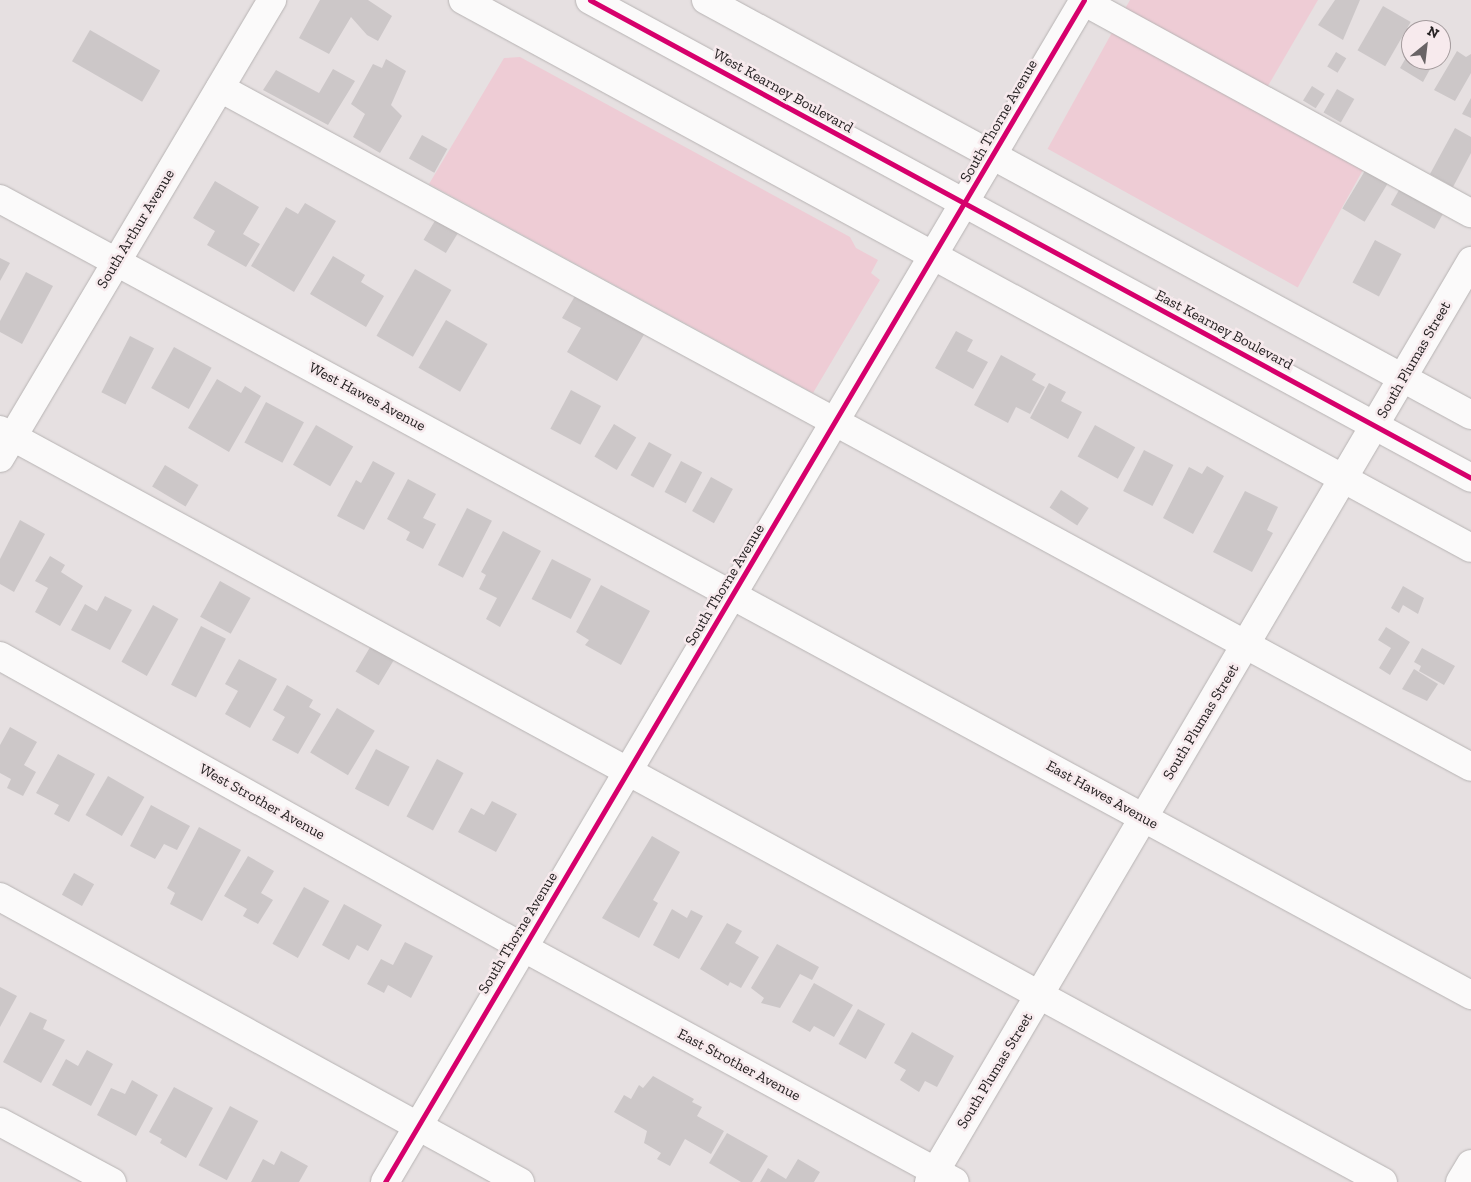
<!DOCTYPE html>
<style>
body{margin:0}
#map{position:relative;width:1471px;height:1182px;overflow:hidden;background:#e6e0e1;font-family:"Zilla Slab",serif}
div>[style]{position:absolute}
.green>*{inset:0;background:#eeccd5;transform-origin:0 0}
.building>*{inset:0;background:#ccc7c8;transform-origin:0 0}
.roads{filter:drop-shadow(0 0 1px #b7b3b3) drop-shadow(0 0 1px #b7b3b3)}
.minor>*{height:28px;margin:-14px;padding:0 14px;transform-origin:14px;border-radius:14px;background:#fbfafa}
.major>*{height:28px;margin:-14px;padding:0 14px;transform-origin:14px;border-radius:14px;background:#fbfafa}
.cycleway>*{height:5px;margin:-2.5px;padding:0 2.5px;transform-origin:2.5px;border-radius:2.5px;background:#d6006c}
span{translate:-50% -50%;white-space:nowrap;text-align:center;line-height:1.15;-webkit-text-stroke:5px #f7eaed;paint-order:stroke}
.street-label{font-size:15px;color:#262223}
.north{position:absolute;left:1401px;top:20px;width:50px;height:50px;box-sizing:border-box;background:#f7eaed;border:1px solid #a39a9c;border-radius:50%;rotate:29deg;font-size:14px;font-weight:700;line-height:20px;text-align:center;color:#262223}
.north::after{content:'';display:block;margin:auto;width:18px;height:22px;background:#696466;clip-path:polygon(50% 0,100% 100%,50% 72%,0 100%)}
</style>
<div id="map">
<div class="green">
<div style="clip-path:polygon(1130px 0,1318px 0,1265px 91px,1122px 14px)"></div>
<div style="left:1114px;top:29px;width:286px;height:137px;rotate:29deg"></div>
<div style="clip-path:polygon(520px 57px,850px 237px,856px 248px,878px 260px,871px 273px,880px 280px,813px 393px,429px 184px,504px 58px)"></div>
</div>
<div class="building">
<div style="clip-path:polygon(320px 0,368px 0,392px 16px,378px 41px,367px 35px,351px 17px,329px 54px,299px 38px)"></div>
<div style="clip-path:polygon(1335px 0,1360px 0,1343px 40px,1318px 25px)"></div>
<div style="left:1383px;top:6px;width:32px;height:51px;rotate:30deg"></div>
<div style="left:90px;top:30px;width:81px;height:36px;rotate:30deg"></div>
<div style="clip-path:polygon(1441px 32px,1449px 37px,1441px 50px)"></div>
<div style="clip-path:polygon(1411px 49px,1411px 60px,1435px 60px,1423px 82px,1400px 68px)"></div>
<div style="clip-path:polygon(1457px 51px,1466px 57px,1471px 54px,1471px 73px,1455px 101px,1434px 90px)"></div>
<div style="left:1336px;top:52px;width:12px;height:17px;rotate:31deg"></div>
<div style="clip-path:polygon(386px 59px,406px 71px,391px 105px,402px 116px,380px 153px,353px 137px,365px 114px,351px 104px,373px 64px,382px 68px)"></div>
<div style="clip-path:polygon(333px 69px,355px 81px,328px 125px,263px 90px,276px 70px,319px 93px)"></div>
<div style="left:1312px;top:86px;width:15px;height:17px;rotate:32deg"></div>
<div style="left:1337px;top:89px;width:20px;height:27px;rotate:30deg"></div>
<div style="clip-path:polygon(1471px 98px,1471px 118px,1462px 114px)"></div>
<div style="clip-path:polygon(1455px 128px,1471px 137px,1471px 153px,1453px 187px,1430px 174px)"></div>
<div style="left:422px;top:135px;width:29px;height:27px;rotate:29deg"></div>
<div style="left:1366px;top:169px;width:26px;height:46px;rotate:31deg"></div>
<div style="clip-path:polygon(215px 181px,259px 207px,243px 234px,260px 244px,246px 267px,207px 245px,215px 231px,193px 218px)"></div>
<div style="left:1399px;top:190px;width:50px;height:17px;rotate:29deg"></div>
<div style="clip-path:polygon(305px 203px,336px 221px,294px 292px,251px 266px,286px 207px,298px 214px)"></div>
<div style="left:439px;top:214px;width:26px;height:30px;rotate:31deg"></div>
<div style="left:1375px;top:240px;width:30px;height:48px;rotate:28deg"></div>
<div style="clip-path:polygon(333px 256px,365px 275px,361px 282px,384px 296px,366px 327px,310px 294px)"></div>
<div style="clip-path:polygon(0 258px,10px 263px,0 281px)"></div>
<div style="left:415px;top:269px;width:42px;height:77px;rotate:30deg"></div>
<div style="clip-path:polygon(26px 272px,53px 286px,22px 344px,0 332px,0 321px)"></div>
<div style="clip-path:polygon(578px 291px,646px 331px,617px 381px,567px 352px,581px 328px,562px 318px)"></div>
<div style="left:446px;top:320px;width:48px;height:55px;rotate:30deg"></div>
<div style="clip-path:polygon(956px 331px,973px 340px,967px 351px,988px 362px,973px 389px,935px 368px)"></div>
<div style="left:130px;top:336px;width:27px;height:63px;rotate:27deg"></div>
<div style="left:174px;top:347px;width:43px;height:47px;rotate:29deg"></div>
<div style="clip-path:polygon(1001px 355px,1036px 374px,1032px 380px,1045px 387px,1030px 414px,1016px 407px,1008px 423px,974px 405px)"></div>
<div style="clip-path:polygon(217px 379px,241px 393px,245px 386px,261px 396px,229px 452px,188px 428px)"></div>
<div style="clip-path:polygon(1049px 383px,1066px 392px,1061px 401px,1082px 412px,1068px 439px,1030px 418px)"></div>
<div style="left:571px;top:390px;width:34px;height:44px;rotate:28deg"></div>
<div style="left:266px;top:402px;width:43px;height:46px;rotate:28deg"></div>
<div style="left:614px;top:424px;width:26px;height:38px;rotate:31deg"></div>
<div style="left:316px;top:425px;width:43px;height:46px;rotate:30deg"></div>
<div style="left:1095px;top:425px;width:46px;height:36px;rotate:29deg"></div>
<div style="left:649px;top:442px;width:26px;height:38px;rotate:29deg"></div>
<div style="left:1144px;top:450px;width:33px;height:46px;rotate:27deg"></div>
<div style="clip-path:polygon(373px 461px,395px 473px,364px 530px,337px 516px,356px 480px,361px 483px)"></div>
<div style="left:681px;top:461px;width:24px;height:35px;rotate:28deg"></div>
<div style="left:165px;top:465px;width:39px;height:25px;rotate:31deg"></div>
<div style="clip-path:polygon(1207px 466px,1224px 476px,1193px 534px,1163px 518px,1189px 467px,1202px 474px)"></div>
<div style="left:711px;top:477px;width:25px;height:39px;rotate:29deg"></div>
<div style="clip-path:polygon(408px 479px,436px 494px,423px 518px,436px 524px,423px 549px,406px 540px,410px 532px,387px 519px)"></div>
<div style="left:1061px;top:490px;width:33px;height:21px;rotate:33deg"></div>
<div style="clip-path:polygon(1245px 491px,1278px 507px,1267px 530px,1273px 533px,1252px 572px,1213px 552px)"></div>
<div style="left:467px;top:508px;width:28px;height:64px;rotate:27deg"></div>
<div style="clip-path:polygon(20px 520px,45px 534px,14px 592px,0 584px,0 559px)"></div>
<div style="clip-path:polygon(503px 531px,541px 551px,500px 627px,486px 619px,497px 598px,479px 589px,486px 575px,481px 572px)"></div>
<div style="clip-path:polygon(50px 556px,65px 565px,61px 572px,83px 586px,60px 626px,35px 612px,48px 588px,35px 581px)"></div>
<div style="left:552px;top:559px;width:44px;height:45px;rotate:27deg"></div>
<div style="left:220px;top:581px;width:35px;height:41px;rotate:29deg"></div>
<div style="clip-path:polygon(601px 585px,650px 611px,621px 665px,585px 645px,589px 640px,576px 632px)"></div>
<div style="clip-path:polygon(1403px 586px,1424px 598px,1418px 614px,1403px 605px,1399px 613px,1391px 608px)"></div>
<div style="clip-path:polygon(105px 596px,132px 610px,110px 650px,71px 630px,85px 604px,97px 611px)"></div>
<div style="left:153px;top:605px;width:29px;height:65px;rotate:29deg"></div>
<div style="left:201px;top:626px;width:28px;height:66px;rotate:27deg"></div>
<div style="clip-path:polygon(1386px 627px,1410px 642px,1390px 675px,1379px 668px,1391px 648px,1378px 640px)"></div>
<div style="left:372px;top:644px;width:27px;height:32px;rotate:31deg"></div>
<div style="clip-path:polygon(1422px 648px,1455px 666px,1444px 685px,1419px 671px,1421px 666px,1414px 662px)"></div>
<div style="clip-path:polygon(239px 659px,277px 679px,250px 728px,225px 714px,238px 691px,225px 684px)"></div>
<div style="clip-path:polygon(1414px 669px,1438px 684px,1427px 701px,1402px 689px)"></div>
<div style="clip-path:polygon(287px 685px,313px 700px,309px 707px,321px 714px,298px 754px,272px 740px,285px 717px,273px 710px)"></div>
<div style="left:337px;top:708px;width:44px;height:52px;rotate:31deg"></div>
<div style="clip-path:polygon(10px 727px,37px 742px,24px 765px,36px 772px,23px 796px,7px 788px,11px 779px,0 773px,0 745px)"></div>
<div style="left:376px;top:749px;width:38px;height:45px;rotate:28deg"></div>
<div style="clip-path:polygon(58px 754px,95px 774px,69px 822px,54px 814px,59px 805px,36px 793px)"></div>
<div style="left:437px;top:759px;width:30px;height:65px;rotate:28deg"></div>
<div style="left:108px;top:776px;width:42px;height:45px;rotate:30deg"></div>
<div style="clip-path:polygon(492px 801px,517px 814px,496px 852px,458px 832px,471px 808px,484px 815px)"></div>
<div style="clip-path:polygon(151px 805px,190px 826px,177px 850px,164px 844px,155px 859px,130px 846px)"></div>
<div style="clip-path:polygon(199px 827px,241px 850px,202px 921px,170px 904px,175px 893px,167px 888px)"></div>
<div style="clip-path:polygon(652px 836px,680px 852px,653px 900px,658px 903px,639px 938px,602px 918px)"></div>
<div style="clip-path:polygon(248px 856px,274px 871px,261px 893px,273px 900px,258px 924px,243px 916px,247px 909px,224px 896px)"></div>
<div style="left:74px;top:873px;width:23px;height:25px;rotate:29deg"></div>
<div style="left:304px;top:887px;width:29px;height:65px;rotate:29deg"></div>
<div style="clip-path:polygon(344px 904px,382px 925px,368px 951px,357px 945px,349px 960px,322px 945px)"></div>
<div style="clip-path:polygon(672px 909px,687px 918px,691px 910px,703px 916px,679px 959px,653px 945px)"></div>
<div style="clip-path:polygon(727px 923px,742px 931px,735px 943px,759px 957px,741px 988px,730px 982px,728px 986px,700px 969px)"></div>
<div style="clip-path:polygon(405px 942px,433px 956px,411px 998px,388px 985px,384px 993px,367px 984px,381px 959px,393px 965px)"></div>
<div style="clip-path:polygon(777px 944px,819px 967px,812px 980px,800px 974px,780px 1008px,761px 1003px,764px 998px,751px 988px)"></div>
<div style="clip-path:polygon(814px 983px,853px 1005px,834px 1037px,814px 1026px,810px 1032px,792px 1022px)"></div>
<div style="clip-path:polygon(0 987px,17px 996px,0 1027px)"></div>
<div style="left:858px;top:1009px;width:31px;height:40px;rotate:29deg"></div>
<div style="clip-path:polygon(30px 1012px,47px 1020px,43px 1029px,65px 1040px,41px 1083px,3px 1062px)"></div>
<div style="clip-path:polygon(912px 1032px,954px 1056px,937px 1087px,925px 1081px,919px 1092px,900px 1080px,906px 1070px,894px 1063px)"></div>
<div style="clip-path:polygon(87px 1050px,113px 1064px,91px 1106px,52px 1085px,66px 1059px,78px 1066px)"></div>
<div style="clip-path:polygon(653px 1076px,694px 1099px,692px 1102px,702px 1107px,697px 1116px,724px 1131px,711px 1154px,685px 1139px,670px 1166px,657px 1159px,661px 1153px,644px 1143px,647px 1131px,614px 1112px,624px 1095px,631px 1099px,639px 1085px,643px 1088px)"></div>
<div style="clip-path:polygon(132px 1080px,158px 1095px,136px 1136px,97px 1115px,111px 1088px,125px 1094px)"></div>
<div style="clip-path:polygon(174px 1087px,213px 1108px,186px 1158px,160px 1143px,162px 1139px,149px 1132px)"></div>
<div style="left:230px;top:1106px;width:32px;height:67px;rotate:28deg"></div>
<div style="clip-path:polygon(727px 1133px,768px 1156px,752px 1182px,741px 1182px,709px 1163px)"></div>
<div style="clip-path:polygon(281px 1151px,308px 1166px,299px 1182px,251px 1182px,263px 1159px,274px 1165px)"></div>
<div style="clip-path:polygon(798px 1159px,820px 1172px,814px 1182px,760px 1182px,768px 1168px,786px 1179px)"></div>
</div>
<div class="roads">
<div class="minor">
<div style="left:463px;top:0;width:1147px;rotate:28.53deg"></div>
<div style="left:706px;top:0;width:870px;rotate:28.48deg"></div>
<div style="left:1083px;top:1px;width:442px;rotate:28.7deg"></div>
<div style="left:220px;top:88px;width:1423px;rotate:28.49deg"></div>
<div style="left:0;top:199px;width:1673px;rotate:28.42deg"></div>
<div style="left:0;top:430px;width:1574px;rotate:28.53deg"></div>
<div style="left:0;top:458px;width:533px;rotate:-59.29deg"></div>
<div style="left:0;top:656px;width:600px;rotate:29.13deg"></div>
<div style="left:524px;top:948px;width:490px;rotate:28.5deg"></div>
<div style="left:0;top:897px;width:593px;rotate:28.73deg"></div>
<div style="left:0;top:1122px;width:127px;rotate:28.2deg"></div>
<div style="left:929px;top:1182px;width:1069px;rotate:-59.52deg"></div>
<div style="left:1460px;top:1182px;width:21px;rotate:-59deg"></div>
</div>
<div class="major">
<div style="left:590px;top:0;width:1002px;rotate:28.48deg"></div>
<div style="left:385px;top:1182px;width:1373px;rotate:-59.4deg"></div>
</div>
</div>
<div class="cycleway">
<div style="left:590px;top:0;width:1002px;rotate:28.48deg"></div>
<div style="left:385px;top:1182px;width:1373px;rotate:-59.4deg"></div>
</div>
<div class="street-label">
<span style="left:783px;top:91px;rotate:29deg">West Kearney Boulevard</span>
<span style="left:999px;top:121px;rotate:-60deg">South Thorne Avenue</span>
<span style="left:136px;top:229px;rotate:-59deg">South Arthur Avenue</span>
<span style="left:1224px;top:330px;rotate:28deg">East Kearney Boulevard</span>
<span style="left:1414px;top:360px;rotate:-60deg">South Plumas Street</span>
<span style="left:367px;top:397px;rotate:28deg">West Hawes Avenue</span>
<span style="left:725px;top:585px;rotate:-59deg">South Thorne Avenue</span>
<span style="left:1201px;top:722px;rotate:-59deg">South Plumas Street</span>
<span style="left:1102px;top:795px;rotate:29deg">East Hawes Avenue</span>
<span style="left:262px;top:802px;rotate:29deg">West Strother Avenue</span>
<span style="left:518px;top:933px;rotate:-59deg">South Thorne Avenue</span>
<span style="left:739px;top:1065px;rotate:28deg">East Strother Avenue</span>
<span style="left:995px;top:1071px;rotate:-59deg">South Plumas Street</span>
</div>
<div class="north">N</div>
</div>
